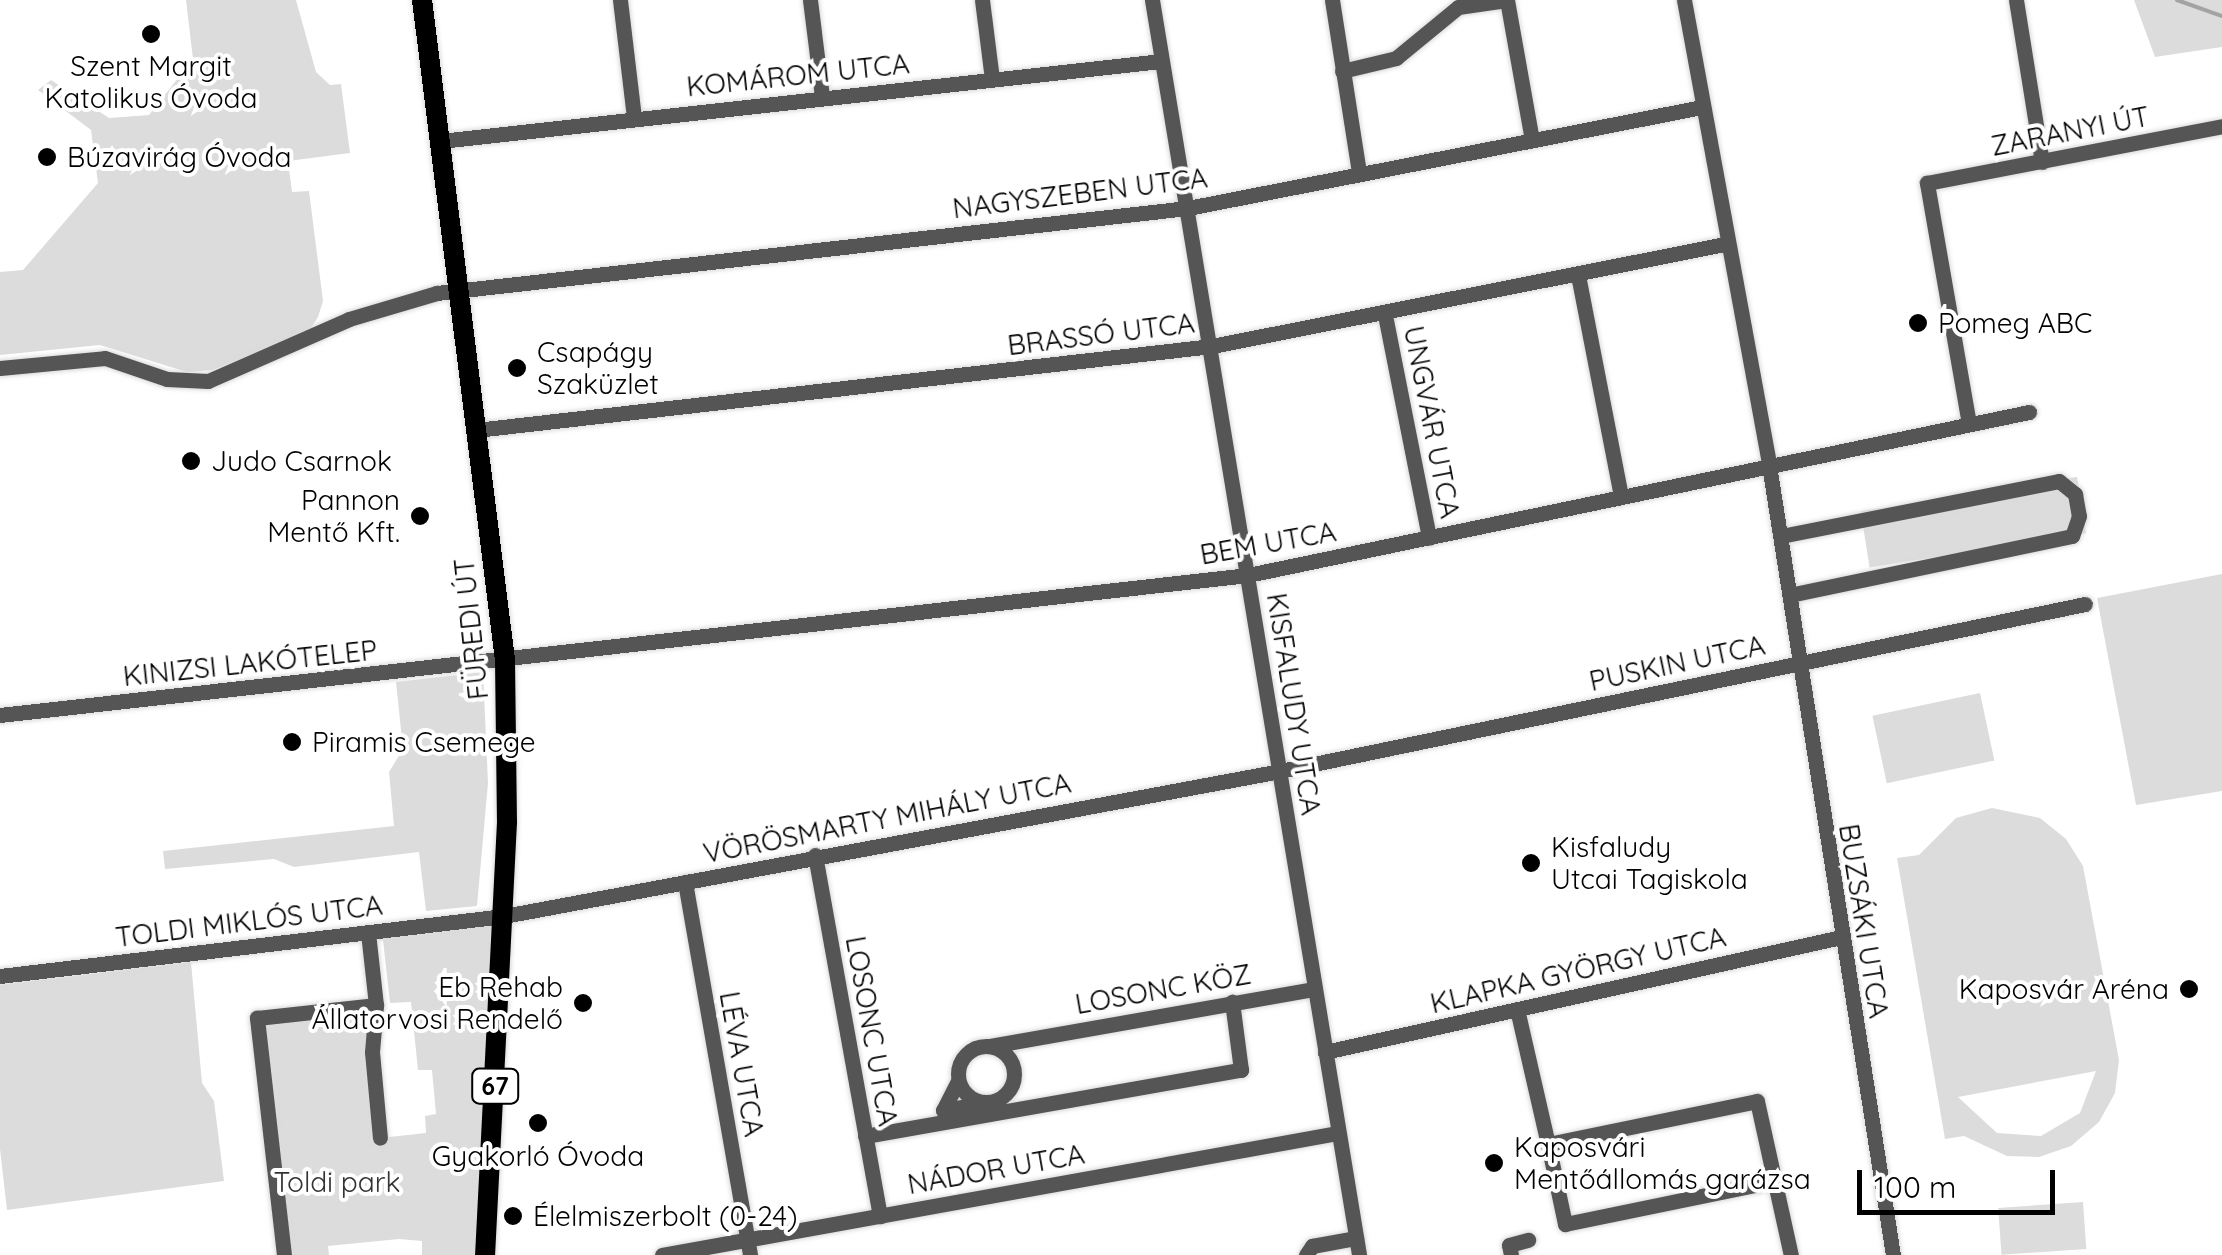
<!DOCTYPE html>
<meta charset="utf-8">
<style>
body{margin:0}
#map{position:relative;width:2222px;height:1255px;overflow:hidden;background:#fff;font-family:Quicksand,sans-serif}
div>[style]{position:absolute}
.green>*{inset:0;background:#dcdcdc;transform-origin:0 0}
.stream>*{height:4px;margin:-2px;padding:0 2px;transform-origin:2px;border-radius:2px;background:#a3a3a3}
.roads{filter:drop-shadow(0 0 2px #dbdbdb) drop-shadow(0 0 2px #dbdbdb)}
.minor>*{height:15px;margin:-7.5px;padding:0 7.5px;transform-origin:7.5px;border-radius:7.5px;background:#555}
.minor>.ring{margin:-7.5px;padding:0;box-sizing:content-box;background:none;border:15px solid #555;border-radius:50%}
.major>*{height:20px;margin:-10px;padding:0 10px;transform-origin:10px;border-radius:10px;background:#000}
.dots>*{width:28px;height:28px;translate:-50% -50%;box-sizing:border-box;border:5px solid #fff;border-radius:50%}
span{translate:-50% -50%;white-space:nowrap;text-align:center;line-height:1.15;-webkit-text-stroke:8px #fff;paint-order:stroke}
.shield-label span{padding:2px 8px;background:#fff;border:2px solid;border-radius:8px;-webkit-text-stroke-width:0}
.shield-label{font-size:25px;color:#000;font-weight:700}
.poi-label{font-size:28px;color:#000}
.left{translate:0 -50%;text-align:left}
.right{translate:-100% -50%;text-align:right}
.street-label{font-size:28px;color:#000}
.park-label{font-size:28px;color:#333}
.scale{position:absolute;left:1857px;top:1170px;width:198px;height:45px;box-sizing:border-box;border:5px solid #000;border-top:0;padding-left:12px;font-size:30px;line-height:35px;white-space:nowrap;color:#000;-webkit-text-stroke:8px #fff;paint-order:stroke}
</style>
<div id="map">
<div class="green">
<div style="clip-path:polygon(186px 0,296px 0,316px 72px,330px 85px,341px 84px,350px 153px,288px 161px,292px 192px,309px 191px,323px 301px,318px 317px,309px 331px,213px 370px,187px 372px,100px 345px,0 355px,0 272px,23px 270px,98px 183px,91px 130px,38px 90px,51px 80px,109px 118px,149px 115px,193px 59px)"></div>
<div style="clip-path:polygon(2134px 0,2222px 0,2222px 47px,2155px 57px)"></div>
<div style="left:2077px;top:477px;width:57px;height:219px;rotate:81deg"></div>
<div style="clip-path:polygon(2222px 574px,2222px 791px,2136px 805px,2097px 598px)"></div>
<div style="clip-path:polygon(483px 672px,488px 783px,477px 906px,426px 911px,419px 852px,294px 867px,274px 859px,165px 869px,163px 851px,394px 826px,389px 772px,403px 749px,396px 682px)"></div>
<div style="left:1980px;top:693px;width:69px;height:110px;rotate:78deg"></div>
<div style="clip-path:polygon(evenodd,1992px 808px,2040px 818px,2066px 839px,2083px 866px,2119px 1060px,2115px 1093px,2099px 1122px,2071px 1146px,2039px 1157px,2007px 1156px,1964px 1136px,1945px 1139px,1897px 858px,1919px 855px,1956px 818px,1992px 808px,2096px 1071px,2080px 1113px,2041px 1136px,1997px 1133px,1958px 1097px,2096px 1071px)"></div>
<div style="clip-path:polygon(504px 916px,485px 1255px,422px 1255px,422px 1241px,399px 1239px,328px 1246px,329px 1255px,284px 1255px,257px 1018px,376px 1005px,381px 1138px,426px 1133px,425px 1116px,436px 1114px,432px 1070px,418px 1070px,411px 1002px,390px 1003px,382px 931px)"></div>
<div style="clip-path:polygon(191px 962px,202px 1083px,214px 1101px,224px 1181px,7px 1210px,0 1149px,0 985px)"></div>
<div style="left:2083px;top:1202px;width:47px;height:85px;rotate:86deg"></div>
</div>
<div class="stream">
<div style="left:2177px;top:0;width:48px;rotate:19.6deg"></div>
</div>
<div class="roads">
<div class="minor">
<div style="left:620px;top:0;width:119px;rotate:83.2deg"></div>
<div style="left:810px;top:0;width:98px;rotate:82.9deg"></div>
<div style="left:982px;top:0;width:80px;rotate:82.8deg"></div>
<div style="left:1152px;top:0;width:1272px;rotate:80.63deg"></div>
<div style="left:1332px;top:0;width:174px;rotate:81.1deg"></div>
<div style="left:1507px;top:0;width:142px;rotate:79.9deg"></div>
<div style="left:1684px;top:0;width:473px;rotate:79.6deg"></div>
<div style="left:1769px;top:465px;width:800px;rotate:81.08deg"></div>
<div style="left:2016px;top:0;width:164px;rotate:80.9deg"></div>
<div style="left:1342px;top:71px;width:56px;rotate:-13.5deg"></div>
<div style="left:1396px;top:58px;width:80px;rotate:-39.4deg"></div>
<div style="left:1458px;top:7px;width:49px;rotate:-8.1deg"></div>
<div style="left:441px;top:141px;width:724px;rotate:-6.34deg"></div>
<div style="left:1578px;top:275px;width:225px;rotate:79deg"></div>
<div style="left:1385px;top:315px;width:227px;rotate:78.8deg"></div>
<div style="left:0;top:368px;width:105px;rotate:-5.4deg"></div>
<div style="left:105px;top:358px;width:65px;rotate:18.7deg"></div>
<div style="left:167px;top:379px;width:41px;rotate:2.8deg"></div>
<div style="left:208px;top:381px;width:154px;rotate:-23.7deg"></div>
<div style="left:349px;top:319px;width:92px;rotate:-16.5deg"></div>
<div style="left:437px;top:293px;width:756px;rotate:-6.46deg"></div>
<div style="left:1188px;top:208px;width:524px;rotate:-11.12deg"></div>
<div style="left:1969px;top:424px;width:245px;rotate:-99.9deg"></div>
<div style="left:1927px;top:183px;width:300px;rotate:-10.9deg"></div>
<div style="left:476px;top:430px;width:741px;rotate:-6.51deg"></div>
<div style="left:1212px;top:346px;width:523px;rotate:-11.25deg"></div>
<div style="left:1781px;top:536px;width:283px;rotate:-11.2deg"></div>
<div style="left:2059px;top:481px;width:21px;rotate:39deg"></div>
<div style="left:2075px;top:494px;width:22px;rotate:80deg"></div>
<div style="left:2079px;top:516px;width:21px;rotate:109deg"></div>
<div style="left:2072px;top:536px;width:288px;rotate:168.2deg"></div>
<div style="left:0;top:715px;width:1256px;rotate:-6.4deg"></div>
<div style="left:1248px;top:575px;width:798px;rotate:-11.79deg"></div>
<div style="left:815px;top:855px;width:367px;rotate:79.8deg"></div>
<div style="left:685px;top:882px;width:379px;rotate:80.1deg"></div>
<div style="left:0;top:976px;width:508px;rotate:-6.79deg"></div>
<div style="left:504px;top:916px;width:789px;rotate:-10.58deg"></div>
<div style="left:1280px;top:771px;width:822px;rotate:-11.72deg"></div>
<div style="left:376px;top:1005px;width:47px;rotate:94.9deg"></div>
<div style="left:372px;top:1052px;width:86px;rotate:84.7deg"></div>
<div style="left:1517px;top:1009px;width:139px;rotate:77.1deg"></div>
<div style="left:1548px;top:1144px;width:213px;rotate:-11.6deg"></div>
<div style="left:1757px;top:1101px;width:158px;rotate:77.6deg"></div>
<div class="ring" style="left:958px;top:1046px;width:41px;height:41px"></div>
<div style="left:990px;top:1046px;width:328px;rotate:-10deg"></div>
<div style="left:1325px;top:1052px;width:529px;rotate:-12.56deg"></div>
<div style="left:958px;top:1081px;width:33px;rotate:117deg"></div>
<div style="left:943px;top:1110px;width:39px;rotate:-9deg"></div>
<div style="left:865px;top:1136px;width:382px;rotate:-10deg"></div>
<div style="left:1241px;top:1070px;width:69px;rotate:-97.5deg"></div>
<div style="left:1548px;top:1144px;width:82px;rotate:78deg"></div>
<div style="left:1565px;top:1224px;width:213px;rotate:-11.6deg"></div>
<div style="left:284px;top:1255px;width:239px;rotate:-96.5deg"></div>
<div style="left:257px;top:1018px;width:120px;rotate:-6.2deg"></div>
<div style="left:376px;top:1005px;width:72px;rotate:-96.3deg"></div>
<div style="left:662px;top:1255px;width:687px;rotate:-10.23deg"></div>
<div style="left:1306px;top:1255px;width:11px;rotate:-56deg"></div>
<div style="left:1312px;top:1246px;width:45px;rotate:-10.3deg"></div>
<div style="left:1511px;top:1255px;width:10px;rotate:-101deg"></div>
<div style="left:1509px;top:1245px;width:20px;rotate:-15deg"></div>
</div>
<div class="major">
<div style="left:422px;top:0;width:665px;rotate:82.83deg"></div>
<div style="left:505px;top:660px;width:162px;rotate:89.3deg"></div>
<div style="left:507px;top:822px;width:434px;rotate:92.9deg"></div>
</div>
</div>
<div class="dots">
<div style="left:151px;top:34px;background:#000"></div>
<div style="left:47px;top:157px;background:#000"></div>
<div style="left:1918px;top:323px;background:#000"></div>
<div style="left:517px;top:368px;background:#000"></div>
<div style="left:191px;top:461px;background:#000"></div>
<div style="left:420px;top:516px;background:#000"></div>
<div style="left:292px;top:742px;background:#000"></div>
<div style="left:1531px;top:863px;background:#000"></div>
<div style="left:2189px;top:989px;background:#000"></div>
<div style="left:583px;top:1003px;background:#000"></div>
<div style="left:538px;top:1123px;background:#000"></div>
<div style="left:1494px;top:1163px;background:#000"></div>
<div style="left:513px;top:1216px;background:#000"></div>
</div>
<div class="shield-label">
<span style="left:495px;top:1086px">67</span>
</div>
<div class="poi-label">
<span style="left:151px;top:82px">Szent Margit<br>Katolikus Óvoda</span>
<span class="left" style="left:67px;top:157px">Búzavirág Óvoda</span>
<span class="left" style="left:1938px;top:323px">Pomeg ABC</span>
<span class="left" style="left:537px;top:368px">Csapágy<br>Szaküzlet</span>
<span class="left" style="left:211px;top:461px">Judo Csarnok</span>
<span class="right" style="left:400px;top:516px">Pannon<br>Mentő Kft.</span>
<span class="left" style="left:312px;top:742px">Piramis Csemege</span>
<span class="left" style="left:1551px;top:863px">Kisfaludy<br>Utcai Tagiskola</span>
<span class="right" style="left:563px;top:1003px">Eb Rehab<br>Állatorvosi Rendelő</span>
<span class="right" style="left:2169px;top:989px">Kaposvár Aréna</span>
<span class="left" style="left:1514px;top:1163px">Kaposvári<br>Mentőállomás garázsa</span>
<span style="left:538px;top:1156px">Gyakorló Óvoda</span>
<span class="left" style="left:533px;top:1216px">Élelmiszerbolt (0-24)</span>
</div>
<div class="street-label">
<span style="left:798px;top:75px;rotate:-6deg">KOMÁROM UTCA</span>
<span style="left:2070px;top:131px;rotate:-11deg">ZARANYI ÚT</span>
<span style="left:1080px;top:193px;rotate:-7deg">NAGYSZEBEN UTCA</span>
<span style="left:1101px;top:334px;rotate:-7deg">BRASSÓ UTCA</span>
<span style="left:1432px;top:422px;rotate:79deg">UNGVÁR UTCA</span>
<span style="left:1268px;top:543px;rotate:-10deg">BEM UTCA</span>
<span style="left:471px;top:629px;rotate:-96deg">FÜREDI ÚT</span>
<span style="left:250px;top:663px;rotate:-6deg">KINIZSI LAKÓTELEP</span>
<span style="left:1677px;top:663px;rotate:-12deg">PUSKIN UTCA</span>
<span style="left:1294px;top:704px;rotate:81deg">KISFALUDY UTCA</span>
<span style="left:887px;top:818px;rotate:-11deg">VÖRÖSMARTY MIHÁLY UTCA</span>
<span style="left:249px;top:921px;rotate:-7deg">TOLDI MIKLÓS UTCA</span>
<span style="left:1864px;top:921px;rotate:81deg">BUZSÁKI UTCA</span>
<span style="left:1578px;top:970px;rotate:-13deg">KLAPKA GYÖRGY UTCA</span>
<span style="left:1163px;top:989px;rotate:-10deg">LOSONC KÖZ</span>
<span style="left:872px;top:1031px;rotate:80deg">LOSONC UTCA</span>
<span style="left:742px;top:1064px;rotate:80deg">LÉVA UTCA</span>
<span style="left:996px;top:1169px;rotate:-10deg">NÁDOR UTCA</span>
</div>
<div class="park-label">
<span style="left:337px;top:1182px">Toldi park</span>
</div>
<div class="scale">100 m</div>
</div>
